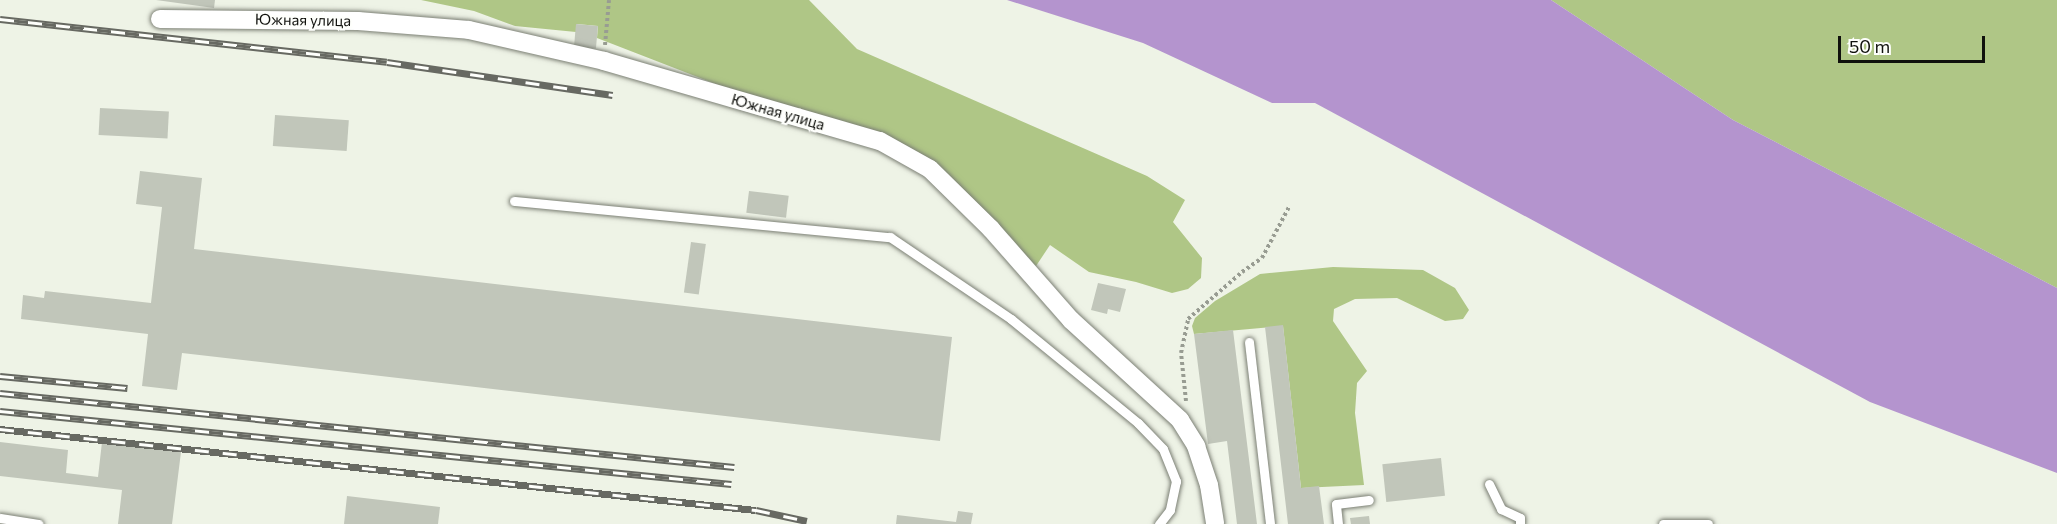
<!DOCTYPE html>
<meta charset="utf-8">
<style>
body{margin:0}
#map{position:relative;width:2057px;height:524px;overflow:hidden;background:#eef3e6;font-family:Commissioner,sans-serif}
div>[style]{position:absolute}
.forest>*{inset:0;background:#afc686}
.water>*{inset:0;background:#b494ce}
.building>*{inset:0;background:#c1c6ba;transform-origin:0 0}
.path>*{height:4px;margin-top:-2px;transform-origin:0;background:repeating-linear-gradient(90deg,#989c92 0 3px,transparent 0 6px)}
.roads{filter:drop-shadow(0 0 2px #7b7f74) drop-shadow(0 0 2px #7b7f74)}
.service>*{height:9px;margin:-4.5px;padding:0 4.5px;transform-origin:4.5px;border-radius:4.5px;background:#fff}
.minor>*{height:18px;margin:-9px;padding:0 9px;transform-origin:9px;border-radius:9px;background:#fff}
.rail>*{height:7px;margin-top:-3.5px;transform-origin:0;background:repeating-linear-gradient(90deg,#fefffc 0 14px,#676962 0 28px);box-sizing:border-box;border-block:2px solid #676962}
span{translate:-50% -50%;white-space:nowrap;text-align:center;line-height:1.15;-webkit-text-stroke:4.5px #fefffc;paint-order:stroke}
.street-label{font-size:15px;color:#10110d}
.scale{position:absolute;left:1838px;top:36px;width:147px;height:27px;box-sizing:border-box;border:3px solid #10110d;border-top:0;padding-left:8px;font-size:18px;line-height:21px;white-space:nowrap;color:#10110d;-webkit-text-stroke:4px #fefffc;paint-order:stroke}
</style>
<div id="map">
<div class="forest">
<div style="clip-path:polygon(421px 0,809px 0,857px 49px,1147px 176px,1185px 200px,1173px 222px,1202px 258px,1201px 278px,1188px 289px,1172px 293px,1136px 282px,1089px 272px,1050px 245px,1036px 266px,1014px 248px,926px 159px,757px 100px,597px 38px,598px 26px,577px 24px,576px 32px,515px 26px,474px 11px)"></div>
<div style="clip-path:polygon(1551px 0,2057px 0,2057px 288px,1733px 120px)"></div>
<div style="clip-path:polygon(1333px 267px,1423px 270px,1455px 288px,1469px 310px,1463px 319px,1445px 321px,1397px 298px,1355px 299px,1334px 309px,1333px 321px,1367px 371px,1357px 383px,1355px 413px,1364px 485px,1301px 488px,1283px 326px,1194px 334px,1192px 326px,1195px 318px,1215px 301px,1260px 274px)"></div>
</div>
<div class="water">
<div style="clip-path:polygon(1007px 0,1551px 0,1733px 120px,2057px 288px,2057px 473px,1870px 402px,1315px 103px,1272px 103px,1143px 43px)"></div>
</div>
<div class="building">
<div style="clip-path:polygon(156px 0,215px 0,214px 8px)"></div>
<div style="left:576px;top:24px;width:22px;height:23px;rotate:5deg"></div>
<div style="left:100px;top:108px;width:69px;height:27px;rotate:3deg"></div>
<div style="left:275px;top:115px;width:74px;height:31px;rotate:4deg"></div>
<div style="clip-path:polygon(140px 171px,202px 178px,194px 249px,952px 337px,940px 441px,182px 353px,177px 390px,142px 386px,148px 334px,21px 319px,23px 295px,44px 298px,45px 291px,151px 303px,162px 207px,136px 204px)"></div>
<div style="left:749px;top:191px;width:40px;height:22px;rotate:7deg"></div>
<div style="left:691px;top:242px;width:15px;height:51px;rotate:8deg"></div>
<div style="clip-path:polygon(1098px 283px,1126px 289px,1120px 312px,1108px 309px,1107px 314px,1091px 310px)"></div>
<div style="clip-path:polygon(1283px 325px,1301px 488px,1319px 486px,1324px 524px,1288px 524px,1265px 327px)"></div>
<div style="clip-path:polygon(1233px 330px,1257px 524px,1237px 524px,1227px 441px,1208px 444px,1194px 334px)"></div>
<div style="clip-path:polygon(0 442px,68px 450px,66px 473px,98px 477px,102px 442px,181px 452px,172px 524px,118px 524px,122px 490px,0 476px)"></div>
<div style="left:1441px;top:458px;width:38px;height:59px;rotate:84deg"></div>
<div style="clip-path:polygon(347px 496px,440px 507px,438px 524px,344px 524px)"></div>
<div style="clip-path:polygon(958px 511px,973px 513px,971px 524px,896px 524px,897px 515px,956px 522px)"></div>
<div style="clip-path:polygon(1369px 516px,1370px 524px,1351px 524px,1350px 518px)"></div>
</div>
<div class="path">
<div style="left:605px;top:45px;width:45px;rotate:-84.9deg"></div>
<div style="left:1186px;top:401px;width:48px;rotate:-95.9deg"></div>
<div style="left:1181px;top:353px;width:35px;rotate:-78deg"></div>
<div style="left:1188px;top:319px;width:72px;rotate:-41deg"></div>
<div style="left:1242px;top:272px;width:24px;rotate:-35deg"></div>
<div style="left:1262px;top:258px;width:58px;rotate:-62.1deg"></div>
</div>
<div class="roads">
<div class="service">
<div style="left:514px;top:201px;width:378px;rotate:5.5deg"></div>
<div style="left:890px;top:237px;width:146px;rotate:34.1deg"></div>
<div style="left:1011px;top:319px;width:164px;rotate:39.3deg"></div>
<div style="left:1138px;top:423px;width:36px;rotate:46deg"></div>
<div style="left:1163px;top:449px;width:35px;rotate:68deg"></div>
<div style="left:1176px;top:481px;width:30px;rotate:102deg"></div>
<div style="left:1170px;top:510px;width:18px;rotate:128deg"></div>
<div style="left:1249px;top:342px;width:183px;rotate:83.4deg"></div>
<div style="left:1489px;top:484px;width:28px;rotate:64deg"></div>
<div style="left:1501px;top:509px;width:21px;rotate:25deg"></div>
<div style="left:1520px;top:518px;width:6px;rotate:90deg"></div>
<div style="left:0;top:518px;width:39px;rotate:9deg"></div>
<div style="left:1338px;top:524px;width:20px;rotate:-96deg"></div>
<div style="left:1336px;top:504px;width:33px;rotate:-7deg"></div>
<div style="left:1663px;top:524px;width:45px"></div>
</div>
<div class="minor">
<div style="left:160px;top:19px;width:198px;rotate:0.6deg"></div>
<div style="left:358px;top:21px;width:111px;rotate:4.6deg"></div>
<div style="left:469px;top:30px;width:139px;rotate:12.9deg"></div>
<div style="left:604px;top:61px;width:287px;rotate:16.2deg"></div>
<div style="left:880px;top:141px;width:57px;rotate:29.2deg"></div>
<div style="left:930px;top:169px;width:86px;rotate:44.5deg"></div>
<div style="left:991px;top:229px;width:121px;rotate:48.7deg"></div>
<div style="left:1071px;top:320px;width:148px;rotate:42.5deg"></div>
<div style="left:1180px;top:420px;width:31px;rotate:58deg"></div>
<div style="left:1196px;top:446px;width:41px;rotate:71.6deg"></div>
<div style="left:1209px;top:485px;width:39px;rotate:81deg"></div>
</div>
</div>
<div class="rail">
<div style="left:0;top:19px;width:389px;rotate:6.3deg"></div>
<div style="left:387px;top:62px;width:228px;rotate:8.3deg"></div>
<div style="left:0;top:376px;width:128px;rotate:5.4deg"></div>
<div style="left:0;top:393px;width:738px;rotate:5.76deg"></div>
<div style="left:0;top:411px;width:735px;rotate:5.7deg"></div>
<div style="left:0;top:429px;width:760px;rotate:6.12deg"></div>
<div style="left:756px;top:510px;width:52px;rotate:12.2deg"></div>
</div>
<div class="street-label">
<span style="left:303px;top:20px;rotate:1deg">Южная улица</span>
<span style="left:778px;top:112px;rotate:16deg">Южная улица</span>
</div>
<div class="scale">50 m</div>
</div>
